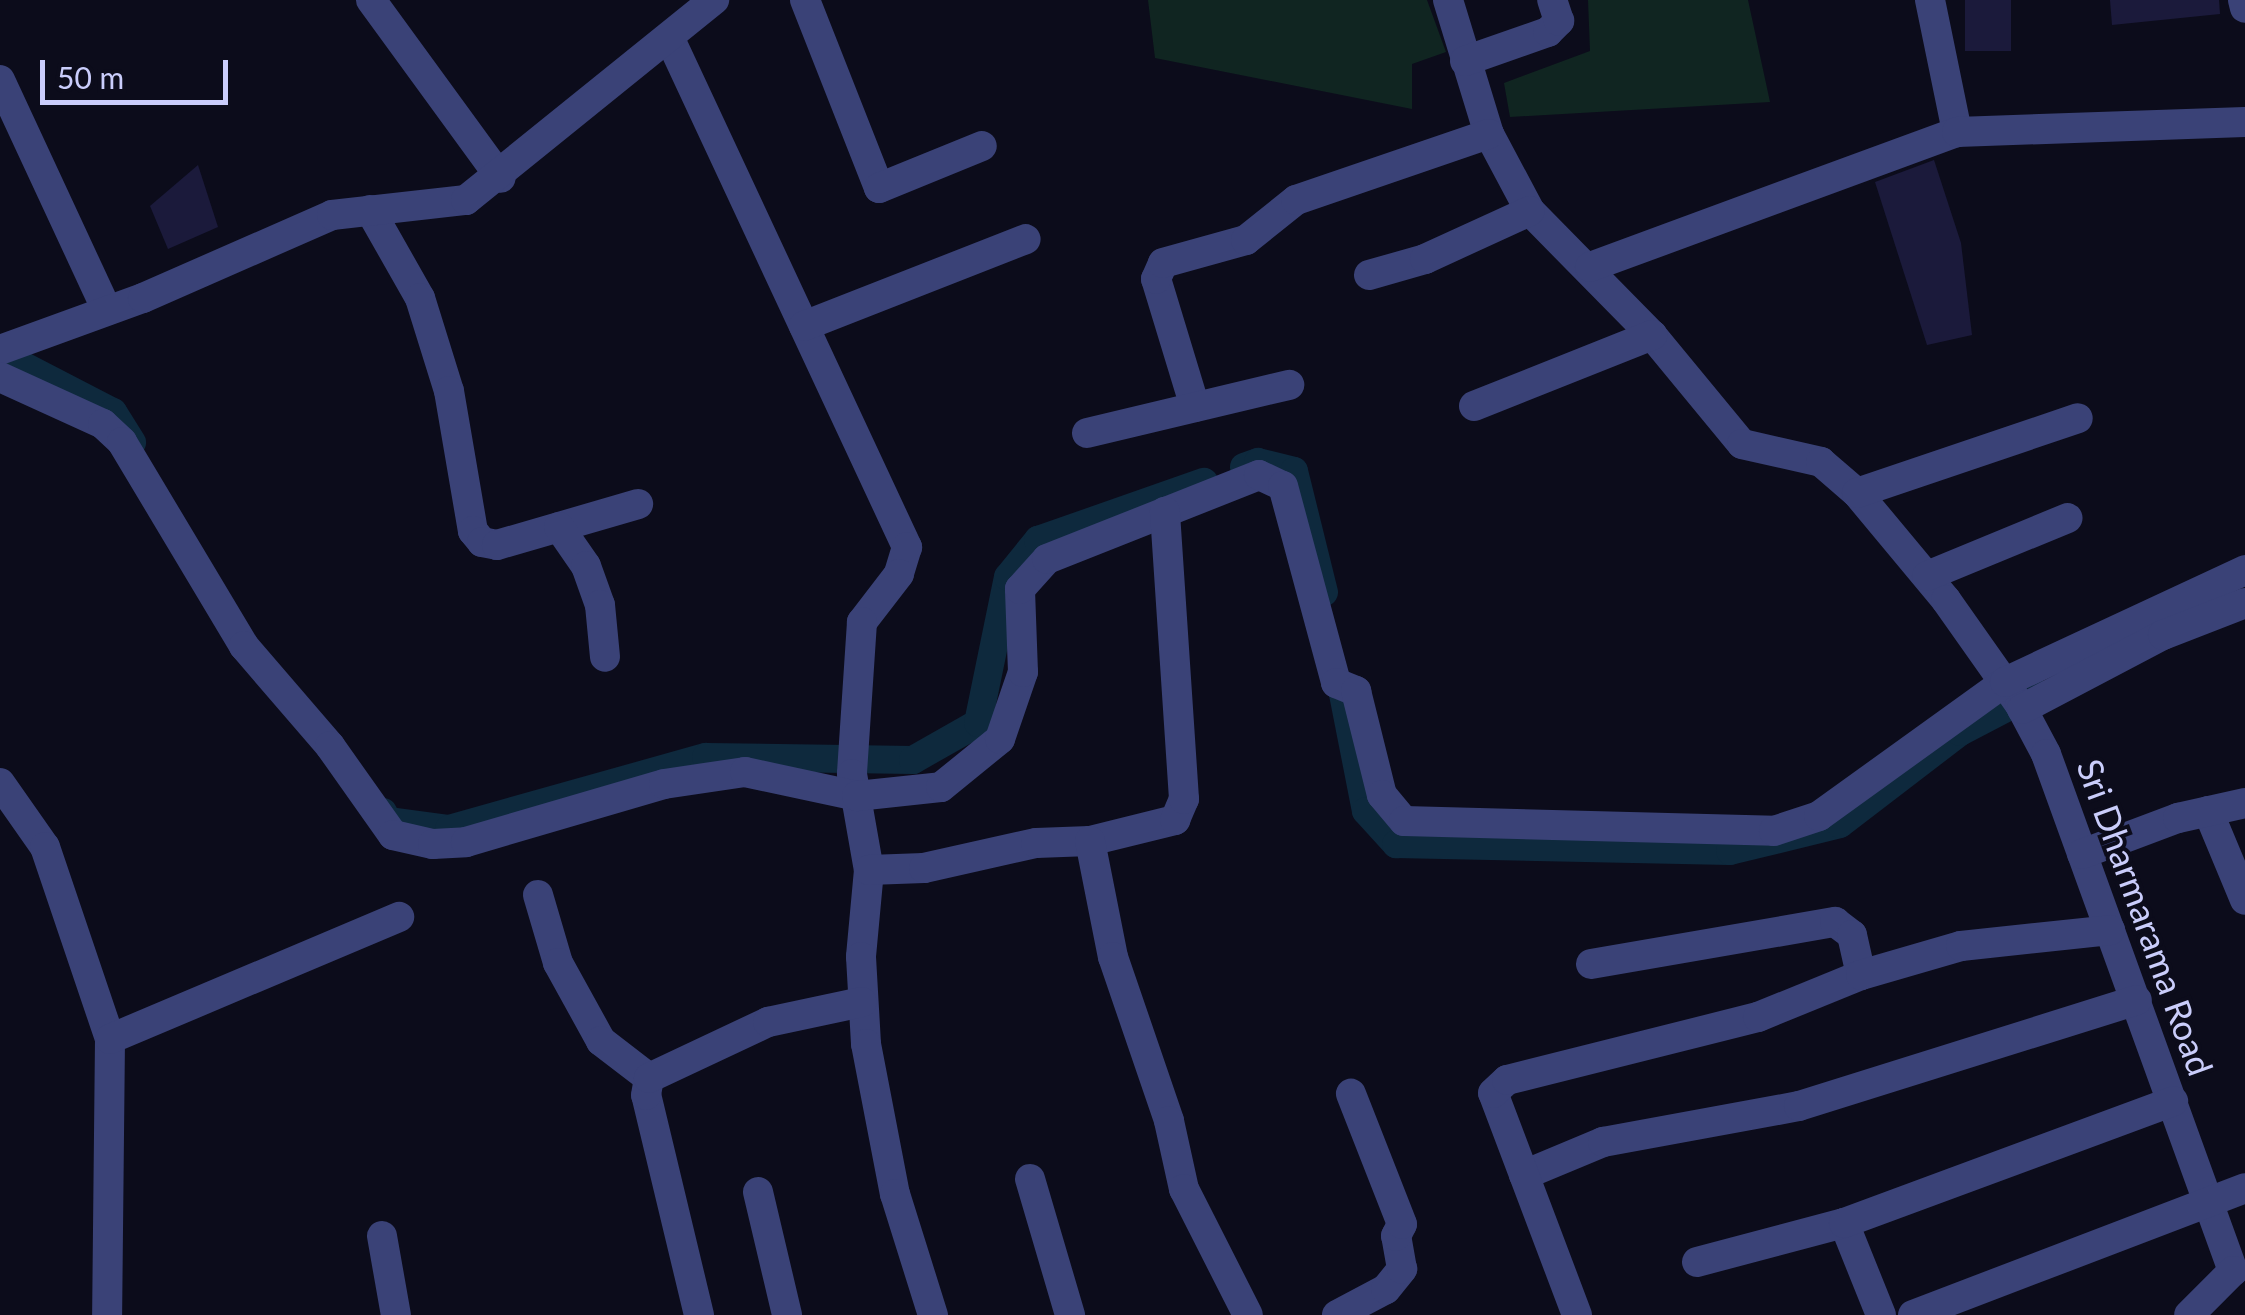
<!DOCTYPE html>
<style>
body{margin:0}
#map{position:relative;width:2245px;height:1315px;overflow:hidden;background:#0c0c1b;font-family:Lato,sans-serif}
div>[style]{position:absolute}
.green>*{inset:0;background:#102521}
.canal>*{height:28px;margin:-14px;padding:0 14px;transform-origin:14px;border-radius:14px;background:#0e293d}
.building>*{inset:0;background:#1b1a3b;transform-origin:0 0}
.minor>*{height:30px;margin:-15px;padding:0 15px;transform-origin:15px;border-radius:15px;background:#3a4277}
span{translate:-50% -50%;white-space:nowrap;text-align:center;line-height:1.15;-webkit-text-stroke:8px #0c0c1b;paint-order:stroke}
.street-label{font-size:35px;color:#cacdfb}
.scale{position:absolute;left:40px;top:60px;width:188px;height:45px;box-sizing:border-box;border:5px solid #cacdfb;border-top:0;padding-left:12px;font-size:30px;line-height:35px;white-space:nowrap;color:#cacdfb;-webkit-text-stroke:8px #0c0c1b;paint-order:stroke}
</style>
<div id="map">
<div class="green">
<div style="clip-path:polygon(1148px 0,1427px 0,1446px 52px,1412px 64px,1412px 109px,1155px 58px)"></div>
<div style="clip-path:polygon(1588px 0,1748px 0,1770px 102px,1510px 117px,1504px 83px,1590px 51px)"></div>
</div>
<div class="canal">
<div style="left:18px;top:363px;width:107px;rotate:27.3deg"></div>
<div style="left:113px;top:412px;width:36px;rotate:58deg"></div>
<div style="left:1244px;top:467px;width:15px;rotate:-20deg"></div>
<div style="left:1258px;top:462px;width:37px;rotate:14deg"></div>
<div style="left:1294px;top:471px;width:125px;rotate:76.1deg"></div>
<div style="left:1343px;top:694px;width:119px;rotate:78.9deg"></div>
<div style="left:1366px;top:811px;width:45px;rotate:47.7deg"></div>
<div style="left:1396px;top:844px;width:334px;rotate:1.2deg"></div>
<div style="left:1730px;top:851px;width:113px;rotate:-13.8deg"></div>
<div style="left:1840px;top:824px;width:151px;rotate:-37.5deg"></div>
<div style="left:1960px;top:732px;width:85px;rotate:-27.5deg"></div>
<div style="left:383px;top:812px;width:10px;rotate:61deg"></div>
<div style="left:388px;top:821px;width:62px;rotate:7.5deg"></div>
<div style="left:449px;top:829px;width:267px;rotate:-15.7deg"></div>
<div style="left:706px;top:757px;width:207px;rotate:0.8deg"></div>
<div style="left:913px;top:760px;width:75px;rotate:-29.6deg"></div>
<div style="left:978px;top:723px;width:149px;rotate:-78.4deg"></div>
<div style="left:1008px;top:577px;width:48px;rotate:-51deg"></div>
<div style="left:1038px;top:540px;width:176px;rotate:-19.3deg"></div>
</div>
<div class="building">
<div style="left:1965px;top:0;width:46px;height:51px"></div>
<div style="clip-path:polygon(2110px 0,2219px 0,2220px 14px,2112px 25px)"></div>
<div style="clip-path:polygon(1934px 160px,1961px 243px,1972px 335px,1927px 345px,1875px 182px)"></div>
<div style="clip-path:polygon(198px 165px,218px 227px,168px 249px,150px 206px)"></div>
</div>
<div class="minor">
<div style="left:371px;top:0;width:220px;rotate:53.9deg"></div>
<div style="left:805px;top:0;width:202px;rotate:68.5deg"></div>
<div style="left:879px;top:188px;width:111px;rotate:-22.2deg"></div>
<div style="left:1448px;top:0;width:140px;rotate:73deg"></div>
<div style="left:1489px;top:134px;width:87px;rotate:62deg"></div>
<div style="left:1530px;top:211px;width:174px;rotate:45.5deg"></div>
<div style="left:1652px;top:335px;width:141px;rotate:50.5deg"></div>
<div style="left:1742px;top:444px;width:81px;rotate:12.8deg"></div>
<div style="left:1821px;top:462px;width:48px;rotate:40.7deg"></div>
<div style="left:1857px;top:493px;width:139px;rotate:50.2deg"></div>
<div style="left:1946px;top:600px;width:128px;rotate:54.8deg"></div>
<div style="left:2020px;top:705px;width:55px;rotate:62deg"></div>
<div style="left:2046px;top:754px;width:550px;rotate:70.11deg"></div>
<div style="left:2233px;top:1271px;width:62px;rotate:135deg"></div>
<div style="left:1930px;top:0;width:135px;rotate:78.4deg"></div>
<div style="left:2243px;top:0;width:8px;rotate:76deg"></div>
<div style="left:670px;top:39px;width:561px;rotate:64.99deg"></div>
<div style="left:907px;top:547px;width:28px;rotate:107deg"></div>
<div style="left:899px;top:574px;width:61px;rotate:127.6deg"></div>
<div style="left:862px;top:622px;width:152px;rotate:93.8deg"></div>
<div style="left:852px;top:774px;width:97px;rotate:80deg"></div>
<div style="left:869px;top:870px;width:87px;rotate:95.3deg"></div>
<div style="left:861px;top:957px;width:87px;rotate:86.7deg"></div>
<div style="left:866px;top:1044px;width:153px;rotate:79.1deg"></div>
<div style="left:895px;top:1194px;width:127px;rotate:72.6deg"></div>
<div style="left:1465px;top:61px;width:88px;rotate:-19.3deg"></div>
<div style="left:1548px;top:32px;width:16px;rotate:-45deg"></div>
<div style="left:1559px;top:21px;width:22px;rotate:-108deg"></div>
<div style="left:0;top:80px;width:254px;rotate:65.1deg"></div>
<div style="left:370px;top:210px;width:101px;rotate:60.4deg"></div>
<div style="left:420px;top:298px;width:97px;rotate:72.7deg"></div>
<div style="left:449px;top:391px;width:142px;rotate:80.3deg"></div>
<div style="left:473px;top:531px;width:14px;rotate:51deg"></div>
<div style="left:482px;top:542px;width:15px;rotate:11deg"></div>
<div style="left:497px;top:545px;width:147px;rotate:-16.2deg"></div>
<div style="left:1590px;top:267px;width:391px;rotate:-20.2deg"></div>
<div style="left:1957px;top:132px;width:288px;rotate:-2deg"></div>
<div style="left:1369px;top:275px;width:58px;rotate:-15.9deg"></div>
<div style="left:1425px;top:259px;width:115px;rotate:-24.6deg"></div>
<div style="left:804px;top:326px;width:238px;rotate:-21.4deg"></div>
<div style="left:0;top:350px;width:152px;rotate:-20deg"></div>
<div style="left:143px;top:298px;width:206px;rotate:-23.7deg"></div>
<div style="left:332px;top:215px;width:135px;rotate:-6.4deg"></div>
<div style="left:466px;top:200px;width:319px;rotate:-38.9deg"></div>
<div style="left:0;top:377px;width:113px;rotate:24.5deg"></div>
<div style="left:103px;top:424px;width:26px;rotate:43deg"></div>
<div style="left:122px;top:442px;width:238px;rotate:59.1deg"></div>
<div style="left:244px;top:646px;width:132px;rotate:49.3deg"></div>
<div style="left:330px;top:746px;width:109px;rotate:54.7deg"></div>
<div style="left:393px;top:835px;width:41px;rotate:12.7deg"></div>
<div style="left:433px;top:844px;width:33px;rotate:-3deg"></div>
<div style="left:466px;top:842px;width:206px;rotate:-16.3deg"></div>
<div style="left:664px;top:784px;width:82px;rotate:-8.4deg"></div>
<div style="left:745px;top:772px;width:115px;rotate:12.1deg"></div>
<div style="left:857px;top:796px;width:84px;rotate:-6.1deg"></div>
<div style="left:941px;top:787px;width:76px;rotate:-39.1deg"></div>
<div style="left:1000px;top:739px;width:71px;rotate:-71.1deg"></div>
<div style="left:1023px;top:672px;width:83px;rotate:-92.1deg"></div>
<div style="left:1020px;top:589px;width:40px;rotate:-48deg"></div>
<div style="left:1047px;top:559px;width:228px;rotate:-21.6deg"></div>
<div style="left:1259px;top:475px;width:26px;rotate:25deg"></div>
<div style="left:1283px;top:486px;width:204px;rotate:74.9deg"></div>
<div style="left:1336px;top:683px;width:22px;rotate:22deg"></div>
<div style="left:1356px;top:691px;width:107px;rotate:76deg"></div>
<div style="left:1382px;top:795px;width:34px;rotate:50deg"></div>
<div style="left:1404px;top:821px;width:370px;rotate:1.5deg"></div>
<div style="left:1774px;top:831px;width:47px;rotate:-18.4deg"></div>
<div style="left:1819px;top:816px;width:229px;rotate:-35.8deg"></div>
<div style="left:2005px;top:682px;width:265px;rotate:-25deg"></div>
<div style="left:1474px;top:406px;width:192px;rotate:-21.7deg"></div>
<div style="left:1195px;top:407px;width:134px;rotate:-106.9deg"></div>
<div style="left:1156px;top:279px;width:17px;rotate:-66deg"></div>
<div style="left:1163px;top:263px;width:86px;rotate:-15.5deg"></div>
<div style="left:1246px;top:240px;width:64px;rotate:-38.7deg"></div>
<div style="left:1296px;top:200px;width:204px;rotate:-18.9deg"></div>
<div style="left:1087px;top:433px;width:208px;rotate:-13.4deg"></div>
<div style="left:1857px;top:493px;width:233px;rotate:-18.7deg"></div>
<div style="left:559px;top:527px;width:47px;rotate:55.3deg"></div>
<div style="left:586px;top:566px;width:41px;rotate:70.3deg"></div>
<div style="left:600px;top:605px;width:52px;rotate:84.5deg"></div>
<div style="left:1927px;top:576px;width:152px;rotate:-22.4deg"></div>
<div style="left:2022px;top:709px;width:159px;rotate:-27.7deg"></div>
<div style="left:2163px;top:635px;width:88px;rotate:-21.3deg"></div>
<div style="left:0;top:783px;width:78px;rotate:54.9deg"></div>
<div style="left:45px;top:847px;width:203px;rotate:71.3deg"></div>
<div style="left:110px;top:1039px;width:276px;rotate:90.6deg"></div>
<div style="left:2208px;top:811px;width:96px;rotate:67.4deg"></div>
<div style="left:1090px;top:841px;width:88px;rotate:-13.9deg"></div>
<div style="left:1175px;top:820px;width:23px;rotate:-67deg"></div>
<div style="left:1184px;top:799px;width:288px;rotate:-93.8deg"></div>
<div style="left:2082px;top:854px;width:103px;rotate:-20.6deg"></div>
<div style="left:2178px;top:818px;width:69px;rotate:-12.6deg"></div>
<div style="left:869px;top:870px;width:55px;rotate:-2.1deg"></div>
<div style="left:924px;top:868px;width:115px;rotate:-12.6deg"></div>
<div style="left:1036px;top:843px;width:54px;rotate:-2.1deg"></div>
<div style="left:1090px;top:841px;width:118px;rotate:78.8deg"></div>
<div style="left:1113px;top:957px;width:173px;rotate:71.1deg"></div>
<div style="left:1169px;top:1121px;width:70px;rotate:77.6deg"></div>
<div style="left:1184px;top:1189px;width:141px;rotate:63.1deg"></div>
<div style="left:538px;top:895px;width:71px;rotate:73.6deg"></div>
<div style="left:558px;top:963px;width:89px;rotate:61.1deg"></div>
<div style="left:601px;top:1041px;width:61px;rotate:37.6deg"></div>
<div style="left:1591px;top:964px;width:248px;rotate:-9.8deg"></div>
<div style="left:1835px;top:922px;width:21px;rotate:37deg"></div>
<div style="left:1852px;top:935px;width:41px;rotate:77.3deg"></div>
<div style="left:110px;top:1039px;width:314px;rotate:-22.9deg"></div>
<div style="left:1524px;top:1175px;width:86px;rotate:-22.7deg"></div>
<div style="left:1603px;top:1142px;width:199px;rotate:-10.4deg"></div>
<div style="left:1799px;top:1106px;width:354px;rotate:-17.4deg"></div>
<div style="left:1030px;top:1179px;width:142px;rotate:73.6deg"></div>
<div style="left:758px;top:1192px;width:126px;rotate:76.7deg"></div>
<div style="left:1844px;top:1223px;width:99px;rotate:68.1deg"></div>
<div style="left:382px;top:1236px;width:80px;rotate:80deg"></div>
<div style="left:1697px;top:1262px;width:152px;rotate:-14.9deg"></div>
<div style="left:1844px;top:1223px;width:351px;rotate:-20.3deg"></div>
<div style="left:699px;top:1315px;width:226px;rotate:-103.5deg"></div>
<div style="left:646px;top:1095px;width:17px;rotate:-80deg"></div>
<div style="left:649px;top:1078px;width:132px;rotate:-25.2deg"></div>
<div style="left:768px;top:1022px;width:96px;rotate:-12deg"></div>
<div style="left:1337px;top:1315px;width:55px;rotate:-28deg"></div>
<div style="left:1386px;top:1289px;width:26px;rotate:-51deg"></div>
<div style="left:1402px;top:1269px;width:34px;rotate:-100deg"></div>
<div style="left:1396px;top:1236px;width:13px;rotate:-63deg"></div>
<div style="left:1402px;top:1224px;width:140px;rotate:-111.4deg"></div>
<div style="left:1577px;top:1315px;width:237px;rotate:-110.7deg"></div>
<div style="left:1493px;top:1093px;width:19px;rotate:-43deg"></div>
<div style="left:1507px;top:1080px;width:259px;rotate:-14.1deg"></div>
<div style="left:1758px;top:1017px;width:111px;rotate:-22.2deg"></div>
<div style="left:1861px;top:975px;width:104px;rotate:-16.2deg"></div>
<div style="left:1961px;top:946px;width:150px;rotate:-6.1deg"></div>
<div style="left:1913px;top:1315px;width:355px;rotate:-20.9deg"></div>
</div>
<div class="street-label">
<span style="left:2146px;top:917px;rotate:70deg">Sri Dharmarama Road</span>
</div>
<div class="scale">50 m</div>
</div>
